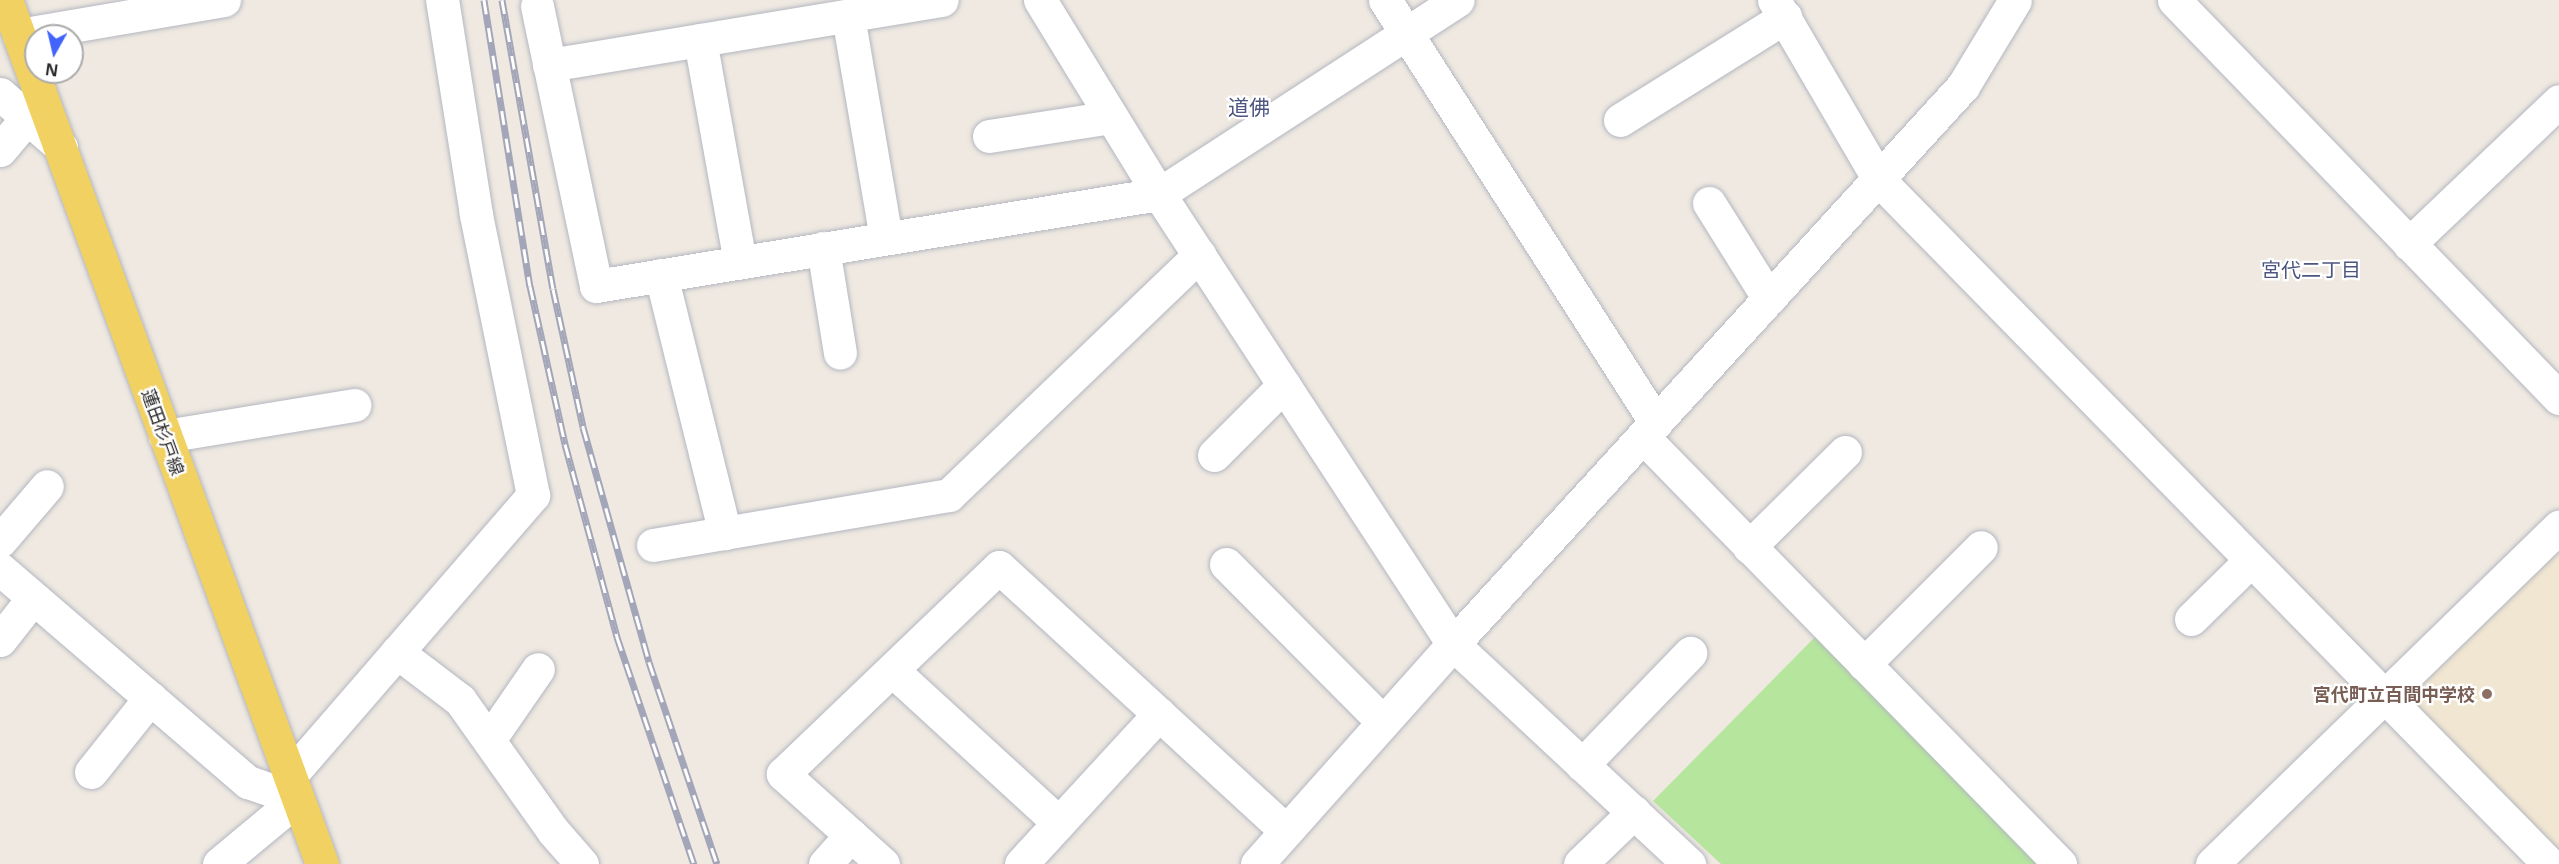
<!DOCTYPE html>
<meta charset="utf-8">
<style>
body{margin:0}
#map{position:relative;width:2559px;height:864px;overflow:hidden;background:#efe9e1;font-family:"Open Sans","Noto Sans JP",sans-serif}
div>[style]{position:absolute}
.education>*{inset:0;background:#f0e6d1}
.green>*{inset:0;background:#b6e59e}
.roads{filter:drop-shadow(0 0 2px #b4b7c1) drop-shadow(0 0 2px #b4b7c1)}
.minor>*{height:33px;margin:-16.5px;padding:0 16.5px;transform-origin:16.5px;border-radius:16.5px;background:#fff}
.major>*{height:33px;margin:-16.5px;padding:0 16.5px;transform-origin:16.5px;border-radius:16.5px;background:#f2d163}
.rail>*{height:7px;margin-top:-3.5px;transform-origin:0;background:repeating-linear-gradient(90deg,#fff 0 14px,#a3a6b8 0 28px);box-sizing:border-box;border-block:2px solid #a3a6b8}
.dots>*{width:16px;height:16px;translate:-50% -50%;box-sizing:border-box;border:3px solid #fff;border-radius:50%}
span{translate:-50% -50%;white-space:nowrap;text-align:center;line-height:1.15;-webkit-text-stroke:4.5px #fff;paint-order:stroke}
.street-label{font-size:18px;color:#2e2e2e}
.education-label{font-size:18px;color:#785e54;font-weight:700}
.right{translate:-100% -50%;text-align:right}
.neighbourhood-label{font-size:20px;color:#4d5680}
.quarter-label{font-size:21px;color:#4d5680}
.north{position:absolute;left:24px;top:24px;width:60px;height:60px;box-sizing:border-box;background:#fff;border:2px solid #ababab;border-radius:50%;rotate:188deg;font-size:16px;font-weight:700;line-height:24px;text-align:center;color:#2e2e2e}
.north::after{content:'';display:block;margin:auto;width:21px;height:27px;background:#4264fb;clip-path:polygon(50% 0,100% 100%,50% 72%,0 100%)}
</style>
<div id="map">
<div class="education">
<div style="clip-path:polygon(2559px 543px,2559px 851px,2413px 703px,2415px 685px)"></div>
</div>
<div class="green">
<div style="clip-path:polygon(1821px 631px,2046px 864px,1721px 864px,1653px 801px)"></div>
</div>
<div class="roads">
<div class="minor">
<div style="left:1040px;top:0;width:228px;rotate:58.5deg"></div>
<div style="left:1159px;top:194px;width:538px;rotate:56.84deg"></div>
<div style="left:1453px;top:644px;width:323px;rotate:43deg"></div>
<div style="left:1385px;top:0;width:502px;rotate:57.35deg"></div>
<div style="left:1774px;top:0;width:208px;rotate:59.7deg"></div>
<div style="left:1879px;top:180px;width:957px;rotate:45.59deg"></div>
<div style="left:2174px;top:0;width:554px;rotate:45.95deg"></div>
<div style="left:537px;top:6px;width:286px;rotate:78.1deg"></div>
<div style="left:596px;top:286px;width:570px;rotate:-9.28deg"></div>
<div style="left:1159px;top:194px;width:356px;rotate:-33deg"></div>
<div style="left:848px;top:16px;width:225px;rotate:80.3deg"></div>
<div style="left:19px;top:35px;width:208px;rotate:-9.7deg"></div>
<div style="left:700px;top:40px;width:226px;rotate:79.8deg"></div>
<div style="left:549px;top:65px;width:398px;rotate:-9.4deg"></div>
<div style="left:0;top:94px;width:81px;rotate:41deg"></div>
<div style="left:1620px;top:120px;width:195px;rotate:-32deg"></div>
<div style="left:989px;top:136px;width:124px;rotate:-8.8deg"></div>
<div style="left:0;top:150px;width:42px;rotate:-49.8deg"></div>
<div style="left:1709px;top:203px;width:113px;rotate:58deg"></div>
<div style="left:2409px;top:244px;width:207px;rotate:-43.6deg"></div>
<div style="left:823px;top:248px;width:106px;rotate:80.8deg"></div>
<div style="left:661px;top:275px;width:266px;rotate:76.1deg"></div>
<div style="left:165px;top:436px;width:192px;rotate:-9.3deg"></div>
<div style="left:1643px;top:437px;width:597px;rotate:45.68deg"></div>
<div style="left:1214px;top:455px;width:99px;rotate:-45deg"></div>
<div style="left:0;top:541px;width:72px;rotate:-49.5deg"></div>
<div style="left:653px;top:545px;width:300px;rotate:-9.6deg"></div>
<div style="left:949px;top:495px;width:347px;rotate:-43.8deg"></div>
<div style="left:1749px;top:547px;width:135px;rotate:-44.7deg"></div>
<div style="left:1226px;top:564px;width:223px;rotate:45.2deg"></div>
<div style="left:0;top:569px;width:327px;rotate:40.7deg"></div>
<div style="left:248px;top:782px;width:52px;rotate:19.1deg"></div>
<div style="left:2191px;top:619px;width:84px;rotate:-44.5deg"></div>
<div style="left:0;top:640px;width:53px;rotate:-51.8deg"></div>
<div style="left:397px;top:652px;width:79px;rotate:37.3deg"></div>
<div style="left:460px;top:700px;width:161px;rotate:54.6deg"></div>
<div style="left:553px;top:831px;width:44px;rotate:48.7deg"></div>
<div style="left:1864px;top:664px;width:165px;rotate:-45deg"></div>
<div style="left:892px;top:670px;width:226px;rotate:42.5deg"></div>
<div style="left:489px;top:740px;width:86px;rotate:-55.4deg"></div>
<div style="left:1582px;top:765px;width:156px;rotate:-46deg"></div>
<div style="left:91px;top:772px;width:95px;rotate:-51.4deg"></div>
<div style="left:289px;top:777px;width:373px;rotate:-49.1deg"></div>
<div style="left:533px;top:495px;width:287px;rotate:-101.5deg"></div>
<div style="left:476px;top:214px;width:217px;rotate:-99deg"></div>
<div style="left:219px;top:864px;width:102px;rotate:-39.8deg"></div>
<div style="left:825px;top:864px;width:39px;rotate:-48deg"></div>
<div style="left:883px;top:864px;width:135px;rotate:-138deg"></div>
<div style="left:783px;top:774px;width:299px;rotate:-43.8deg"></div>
<div style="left:999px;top:567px;width:390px;rotate:42.6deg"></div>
<div style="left:1021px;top:864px;width:204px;rotate:-47.4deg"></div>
<div style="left:1257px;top:864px;width:295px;rotate:-48.3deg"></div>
<div style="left:1453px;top:644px;width:756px;rotate:-47.57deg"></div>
<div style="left:1963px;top:86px;width:100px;rotate:-58.8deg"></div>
<div style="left:1580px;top:864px;width:75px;rotate:-43.9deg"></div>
<div style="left:2212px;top:864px;width:484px;rotate:-44.2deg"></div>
</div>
<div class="major">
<div style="left:6px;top:0;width:920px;rotate:69.91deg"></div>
</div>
</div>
<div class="rail">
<div style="left:484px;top:0;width:290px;rotate:80.9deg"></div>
<div style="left:530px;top:286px;width:162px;rotate:77.5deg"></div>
<div style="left:565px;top:444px;width:200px;rotate:74.9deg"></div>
<div style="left:617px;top:637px;width:240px;rotate:71.3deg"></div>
<div style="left:502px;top:0;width:293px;rotate:80deg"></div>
<div style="left:553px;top:289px;width:141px;rotate:77.7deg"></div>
<div style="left:583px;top:427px;width:244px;rotate:74.3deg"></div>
<div style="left:649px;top:662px;width:213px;rotate:71.4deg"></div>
</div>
<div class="dots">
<div style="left:2487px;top:694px;background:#8d6e63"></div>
</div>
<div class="street-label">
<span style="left:163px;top:432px;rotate:70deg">蓮田杉戸線</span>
</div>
<div class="education-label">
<span class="right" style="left:2475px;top:694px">宮代町立百間中学校</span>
</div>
<div class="neighbourhood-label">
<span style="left:2311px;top:269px">宮代二丁目</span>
</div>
<div class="quarter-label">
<span style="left:1249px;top:107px">道佛</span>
</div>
<div class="north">N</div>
</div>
